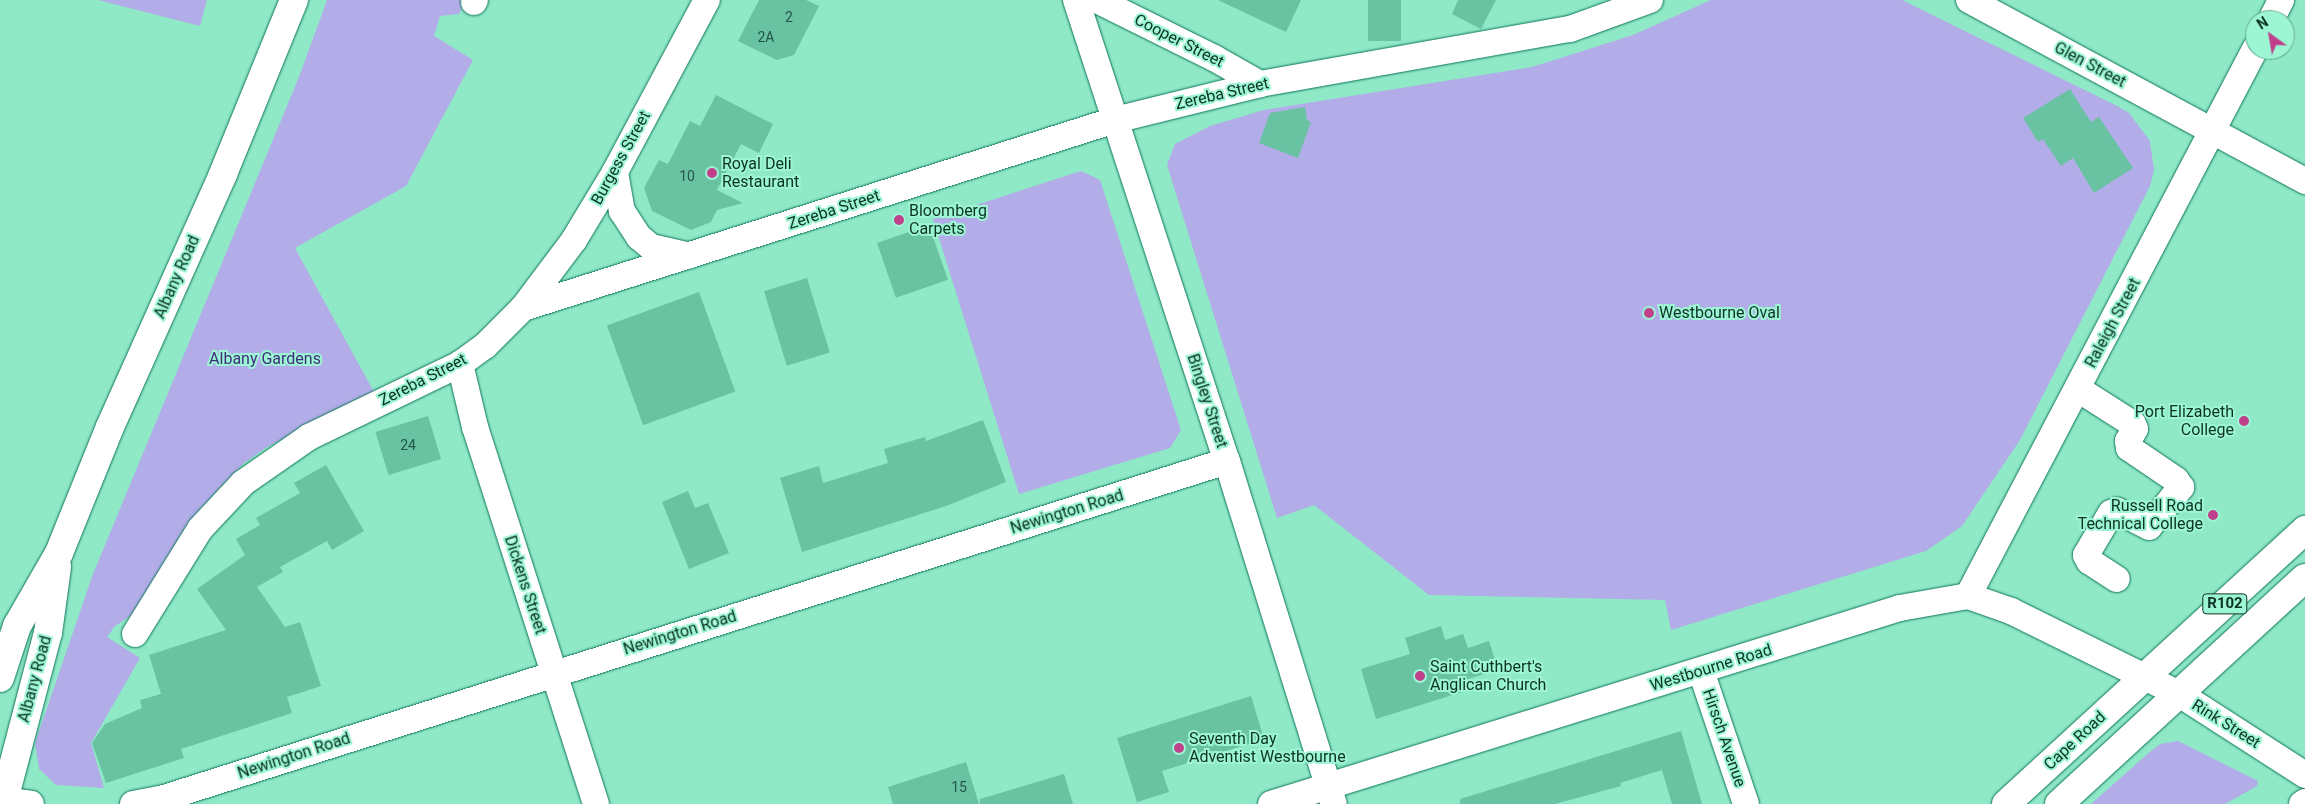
<!DOCTYPE html>
<style>
body{margin:0}
#map{position:relative;width:2305px;height:804px;overflow:hidden;background:#8fe8c6;font-family:Roboto,sans-serif}
div>[style]{position:absolute}
.green>*{inset:0;background:#b2ade8}
.building>*{inset:0;background:#69c2a2;transform-origin:0 0}
.roads{filter:drop-shadow(0 0 1px #0c7559) drop-shadow(0 0 1px #0c7559)}
.minor>*{height:26px;margin:-13px;padding:0 13px;transform-origin:13px;border-radius:13px;background:#fff}
.major>*{height:28px;margin:-14px;padding:0 14px;transform-origin:14px;border-radius:14px;background:#fff}
.dots>*{width:14px;height:14px;translate:-50% -50%;box-sizing:border-box;border:2px solid #9cf5d3;border-radius:50%}
span{translate:-50% -50%;white-space:nowrap;text-align:center;line-height:1.15;-webkit-text-stroke:4px #9cf5d3;paint-order:stroke}
.number-label{font-size:14px;color:#235745}
.number-label span{-webkit-text-stroke-width:0}
.shield-label span{padding:1px 4px;background:#9cf5d3;border:1px solid;border-radius:4px;-webkit-text-stroke-width:0}
.shield-label{font-size:15px;color:#0c3326;font-weight:700}
.street-label{font-size:16px;color:#0c3326}
.poi-label{font-size:16px;color:#0c3326}
.left{translate:0 -50%;text-align:left}
.right{translate:-100% -50%;text-align:right}
.park-label{font-size:16px;color:#3e2e7b}
.north{position:absolute;left:2245px;top:10px;width:50px;height:50px;box-sizing:border-box;background:#9cf5d3;border:1px solid #62a78e;border-radius:50%;rotate:328deg;font-size:14px;font-weight:700;line-height:20px;text-align:center;color:#0c3326}
.north::after{content:'';display:block;margin:auto;width:18px;height:22px;background:#c0408c;clip-path:polygon(50% 0,100% 100%,50% 72%,0 100%)}
</style>
<div id="map">
<div class="green">
<div style="clip-path:polygon(98px 0,207px 0,200px 26px)"></div>
<div style="clip-path:polygon(327px 0,466px 0,459px 14px,440px 16px,434px 36px,473px 60px,406px 186px,295px 248px,374px 392px,267px 447px,244px 463px,203px 506px,180px 536px,138px 611px,115px 626px,107px 637px,140px 658px,91px 743px,104px 788px,56px 785px,39px 769px,35px 743px,93px 574px,299px 77px)"></div>
<div style="clip-path:polygon(1711px 0,1902px 0,2117px 106px,2129px 113px,2150px 141px,2154px 170px,2150px 186px,2020px 440px,1962px 526px,1926px 551px,1671px 630px,1665px 600px,1429px 595px,1314px 505px,1277px 518px,1167px 165px,1175px 144px,1210px 126px,1264px 110px,1532px 67px,1633px 35px)"></div>
<div style="clip-path:polygon(1081px 171px,1100px 180px,1181px 430px,1170px 448px,1019px 494px,933px 219px)"></div>
<div style="clip-path:polygon(2178px 741px,2258px 781px,2257px 786px,2225px 804px,2091px 804px,2151px 751px,2160px 744px)"></div>
</div>
<div class="building">
<div style="clip-path:polygon(759px 0,806px 0,819px 6px,794px 55px,777px 60px,738px 41px)"></div>
<div style="clip-path:polygon(1218px 0,1301px 0,1286px 32px)"></div>
<div style="left:1368px;top:0;width:33px;height:41px"></div>
<div style="clip-path:polygon(1458px 0,1496px 0,1481px 29px,1452px 14px)"></div>
<div style="clip-path:polygon(2070px 89px,2091px 122px,2099px 117px,2133px 168px,2094px 193px,2073px 158px,2061px 166px,2043px 139px,2038px 142px,2023px 118px)"></div>
<div style="clip-path:polygon(716px 95px,773px 124px,759px 153px,741px 144px,717px 190px,743px 203px,717px 210px,711px 222px,691px 230px,652px 211px,644px 188px,659px 160px,668px 164px,690px 121px,700px 126px)"></div>
<div style="clip-path:polygon(1305px 107px,1307px 120px,1311px 122px,1298px 158px,1259px 143px,1270px 113px)"></div>
<div style="left:929px;top:225px;width:58px;height:55px;rotate:71deg"></div>
<div style="left:807px;top:278px;width:78px;height:45px;rotate:73deg"></div>
<div style="left:699px;top:292px;width:106px;height:98px;rotate:70deg"></div>
<div style="left:428px;top:416px;width:45px;height:55px;rotate:73deg"></div>
<div style="clip-path:polygon(983px 420px,1006px 482px,946px 506px,802px 552px,780px 478px,819px 466px,823px 483px,888px 463px,884px 449px,925px 437px,926px 441px)"></div>
<div style="clip-path:polygon(326px 465px,364px 531px,332px 550px,327px 541px,280px 567px,283px 572px,257px 587px,285px 627px,300px 622px,321px 686px,287px 697px,292px 713px,181px 749px,184px 758px,106px 783px,92px 743px,105px 724px,142px 708px,140px 700px,161px 694px,149px 655px,226px 630px,197px 589px,245px 555px,236px 539px,260px 525px,256px 518px,300px 493px,294px 483px)"></div>
<div style="clip-path:polygon(688px 491px,695px 508px,708px 503px,729px 553px,689px 569px,662px 502px)"></div>
<div style="clip-path:polygon(1441px 626px,1445px 640px,1463px 634px,1468px 648px,1489px 641px,1498px 670px,1458px 682px,1462px 692px,1376px 719px,1361px 669px,1410px 654px,1405px 638px)"></div>
<div style="clip-path:polygon(1251px 696px,1264px 739px,1162px 771px,1169px 792px,1137px 802px,1117px 738px)"></div>
<div style="clip-path:polygon(1681px 731px,1702px 804px,1672px 804px,1662px 770px,1620px 783px,1621px 786px,1555px 804px,1460px 804px,1460px 799px)"></div>
<div style="clip-path:polygon(966px 762px,979px 804px,893px 804px,888px 787px)"></div>
<div style="clip-path:polygon(1064px 774px,1073px 804px,980px 804px,980px 799px)"></div>
</div>
<div class="roads">
<div class="minor">
<div style="left:1076px;top:0;width:485px;rotate:71.9deg"></div>
<div style="left:1227px;top:461px;width:359px;rotate:72.7deg"></div>
<div style="left:1097px;top:0;width:131px;rotate:26.4deg"></div>
<div style="left:1214px;top:58px;width:53px;rotate:29.5deg"></div>
<div style="left:1969px;top:0;width:382px;rotate:28.3deg"></div>
<div style="left:474px;top:2px;width:2px;rotate:-63deg"></div>
<div style="left:2271px;top:20px;width:22px;rotate:-63deg"></div>
<div style="left:615px;top:172px;width:40px;rotate:80deg"></div>
<div style="left:622px;top:211px;width:31px;rotate:57deg"></div>
<div style="left:639px;top:237px;width:16px;rotate:40deg"></div>
<div style="left:651px;top:247px;width:39px;rotate:13deg"></div>
<div style="left:523px;top:308px;width:85px;rotate:-53.1deg"></div>
<div style="left:574px;top:240px;width:79px;rotate:-58.9deg"></div>
<div style="left:615px;top:172px;width:195px;rotate:-61.9deg"></div>
<div style="left:460px;top:364px;width:65px;rotate:76.6deg"></div>
<div style="left:475px;top:427px;width:396px;rotate:72.2deg"></div>
<div style="left:2078px;top:389px;width:65px;rotate:32.5deg"></div>
<div style="left:2133px;top:424px;width:5px;rotate:68deg"></div>
<div style="left:2135px;top:429px;width:14px;rotate:120deg"></div>
<div style="left:2128px;top:441px;width:7px;rotate:82deg"></div>
<div style="left:2129px;top:448px;width:57px;rotate:34.2deg"></div>
<div style="left:2176px;top:480px;width:9px;rotate:54deg"></div>
<div style="left:2181px;top:487px;width:51px;rotate:128.7deg"></div>
<div style="left:2149px;top:527px;width:36px;rotate:-153deg"></div>
<div style="left:2117px;top:511px;width:6px;rotate:162deg"></div>
<div style="left:2111px;top:513px;width:49px;rotate:120.8deg"></div>
<div style="left:2086px;top:555px;width:7px;rotate:63deg"></div>
<div style="left:2089px;top:561px;width:33px;rotate:33deg"></div>
<div style="left:1968px;top:596px;width:618px;rotate:-62.31deg"></div>
<div style="left:135px;top:634px;width:123px;rotate:-58.2deg"></div>
<div style="left:200px;top:529px;width:63px;rotate:-46.9deg"></div>
<div style="left:243px;top:483px;width:80px;rotate:-34.9deg"></div>
<div style="left:309px;top:437px;width:168px;rotate:-25.8deg"></div>
<div style="left:460px;top:364px;width:31px;rotate:-36deg"></div>
<div style="left:485px;top:346px;width:54px;rotate:-45deg"></div>
<div style="left:523px;top:308px;width:621px;rotate:-17.62deg"></div>
<div style="left:1115px;top:120px;width:149px;rotate:-13.9deg"></div>
<div style="left:1260px;top:84px;width:315px;rotate:-10.1deg"></div>
<div style="left:1570px;top:29px;width:85px;rotate:-19.9deg"></div>
<div style="left:1701px;top:671px;width:140px;rotate:71.3deg"></div>
<div style="left:0;top:800px;width:31px;rotate:7deg"></div>
<div style="left:133px;top:804px;width:32px;rotate:-11deg"></div>
<div style="left:164px;top:798px;width:1115px;rotate:-17.59deg"></div>
<div style="left:1271px;top:804px;width:659px;rotate:-17.31deg"></div>
<div style="left:1900px;top:608px;width:69px;rotate:-10deg"></div>
<div style="left:1968px;top:596px;width:46px;rotate:19.2deg"></div>
<div style="left:2011px;top:611px;width:190px;rotate:26.3deg"></div>
<div style="left:2181px;top:695px;width:148px;rotate:32.8deg"></div>
<div style="left:2302px;top:804px;width:4px;rotate:-34deg"></div>
</div>
<div class="major">
<div style="left:0;top:678px;width:55px;rotate:-71.9deg"></div>
<div style="left:17px;top:626px;width:84px;rotate:-60.1deg"></div>
<div style="left:59px;top:553px;width:136px;rotate:-68deg"></div>
<div style="left:110px;top:427px;width:277px;rotate:-65.9deg"></div>
<div style="left:223px;top:174px;width:188px;rotate:-67.8deg"></div>
<div style="left:3px;top:804px;width:177px;rotate:-75.3deg"></div>
<div style="left:48px;top:633px;width:67px;rotate:-82.2deg"></div>
<div style="left:2006px;top:804px;width:406px;rotate:-42.5deg"></div>
<div style="left:2059px;top:804px;width:334px;rotate:-42.6deg"></div>
</div>
</div>
<div class="dots">
<div style="left:712px;top:173px;background:#c0408c"></div>
<div style="left:899px;top:220px;background:#c0408c"></div>
<div style="left:1649px;top:313px;background:#c0408c"></div>
<div style="left:2244px;top:421px;background:#c0408c"></div>
<div style="left:2213px;top:515px;background:#c0408c"></div>
<div style="left:1420px;top:676px;background:#c0408c"></div>
<div style="left:1179px;top:748px;background:#c0408c"></div>
</div>
<div class="number-label">
<span style="left:789px;top:17px">2</span>
<span style="left:766px;top:37px">2A</span>
<span style="left:687px;top:176px">10</span>
<span style="left:408px;top:445px">24</span>
<span style="left:959px;top:787px">15</span>
</div>
<div class="shield-label">
<span style="left:2225px;top:604px">R102</span>
</div>
<div class="street-label">
<span style="left:1179px;top:41px;rotate:27deg">Cooper Street</span>
<span style="left:2090px;top:65px;rotate:28deg">Glen Street</span>
<span style="left:1222px;top:94px;rotate:-13deg">Zereba Street</span>
<span style="left:621px;top:158px;rotate:-61deg">Burgess Street</span>
<span style="left:834px;top:210px;rotate:-18deg">Zereba Street</span>
<span style="left:177px;top:277px;rotate:-66deg">Albany Road</span>
<span style="left:2113px;top:323px;rotate:-62deg">Raleigh Street</span>
<span style="left:423px;top:380px;rotate:-27deg">Zereba Street</span>
<span style="left:1207px;top:401px;rotate:72deg">Bingley Street</span>
<span style="left:1067px;top:512px;rotate:-17deg">Newington Road</span>
<span style="left:525px;top:585px;rotate:72deg">Dickens Street</span>
<span style="left:680px;top:633px;rotate:-17deg">Newington Road</span>
<span style="left:1711px;top:668px;rotate:-17deg">Westbourne Road</span>
<span style="left:35px;top:679px;rotate:-75deg">Albany Road</span>
<span style="left:2226px;top:724px;rotate:32deg">Rink Street</span>
<span style="left:1724px;top:738px;rotate:71deg">Hirsch Avenue</span>
<span style="left:2075px;top:741px;rotate:-43deg">Cape Road</span>
<span style="left:294px;top:756px;rotate:-18deg">Newington Road</span>
</div>
<div class="poi-label">
<span class="left" style="left:722px;top:173px">Royal Deli<br>Restaurant</span>
<span class="left" style="left:909px;top:220px">Bloomberg<br>Carpets</span>
<span class="left" style="left:1659px;top:313px">Westbourne Oval</span>
<span class="right" style="left:2234px;top:421px">Port Elizabeth<br>College</span>
<span class="right" style="left:2203px;top:515px">Russell Road<br>Technical College</span>
<span class="left" style="left:1430px;top:676px">Saint Cuthbert's<br>Anglican Church</span>
<span class="left" style="left:1189px;top:748px">Seventh Day<br>Adventist Westbourne</span>
</div>
<div class="park-label">
<span style="left:265px;top:359px">Albany Gardens</span>
</div>
<div class="north">N</div>
</div>
